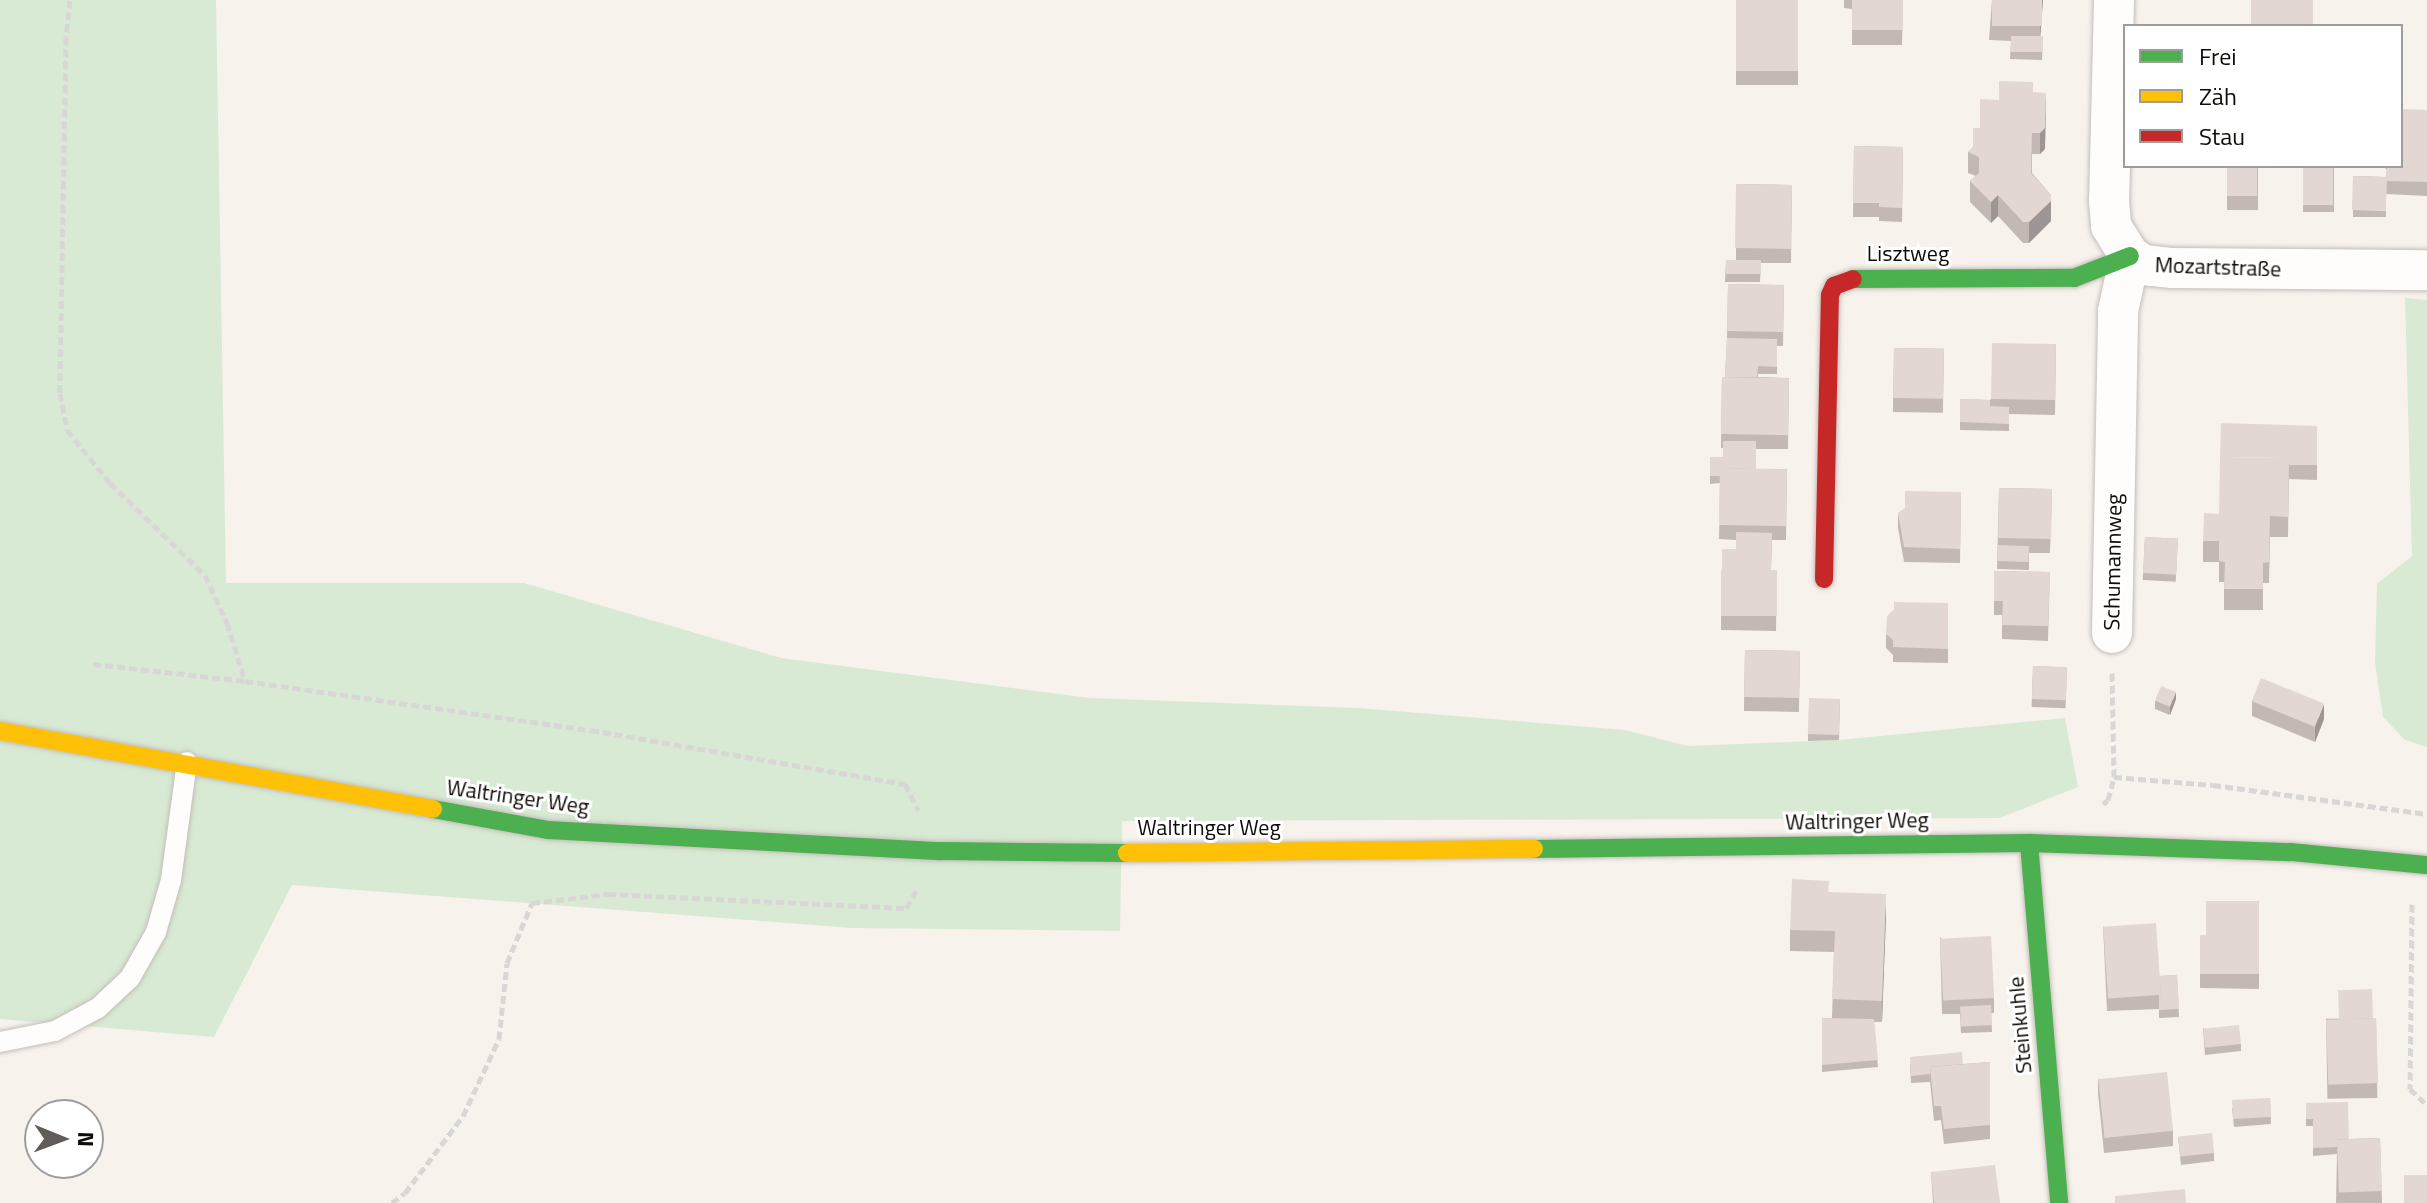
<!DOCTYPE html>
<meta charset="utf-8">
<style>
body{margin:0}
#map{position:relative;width:2427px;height:1203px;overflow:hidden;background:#f8f2ed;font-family:"Titillium Web",sans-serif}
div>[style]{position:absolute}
.green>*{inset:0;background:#d8ead3}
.path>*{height:5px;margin-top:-2.5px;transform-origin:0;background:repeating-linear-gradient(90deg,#d9d7d5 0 8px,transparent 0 12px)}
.roads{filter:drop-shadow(0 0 2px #c3beb9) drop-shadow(0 0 2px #c3beb9)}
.lane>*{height:20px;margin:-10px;padding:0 10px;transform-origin:10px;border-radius:10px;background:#fefdfc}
.street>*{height:40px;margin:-20px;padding:0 20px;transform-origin:20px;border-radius:20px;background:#fefdfc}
.fast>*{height:18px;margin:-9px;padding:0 9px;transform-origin:9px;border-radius:9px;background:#4caf50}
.slow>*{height:18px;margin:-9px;padding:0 9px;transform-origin:9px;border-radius:9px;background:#ffc107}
.jam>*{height:18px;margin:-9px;padding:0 9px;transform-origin:9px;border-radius:9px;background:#c62828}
.wall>*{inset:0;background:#c2b9b5;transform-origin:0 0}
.shaded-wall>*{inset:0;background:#9e9694}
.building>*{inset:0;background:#e2d7d3;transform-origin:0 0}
span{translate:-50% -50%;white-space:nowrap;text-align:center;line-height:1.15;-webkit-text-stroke:6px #fff;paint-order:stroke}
.street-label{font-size:22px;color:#0f0b07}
.legend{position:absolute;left:2123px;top:24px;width:280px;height:144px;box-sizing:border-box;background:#fff;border:2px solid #9f9d9c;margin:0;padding:10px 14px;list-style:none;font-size:24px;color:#0f0b07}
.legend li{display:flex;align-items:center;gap:16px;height:40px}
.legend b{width:40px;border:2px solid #9f9d9c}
.north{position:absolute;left:24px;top:1099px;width:80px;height:80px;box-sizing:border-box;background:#fff;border:2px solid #9f9d9c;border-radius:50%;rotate:91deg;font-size:22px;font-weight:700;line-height:32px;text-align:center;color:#0f0b07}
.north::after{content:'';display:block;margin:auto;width:28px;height:36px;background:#615c58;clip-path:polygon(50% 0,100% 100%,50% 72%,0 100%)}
</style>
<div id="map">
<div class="green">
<div style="clip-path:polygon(0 0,216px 0,226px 583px,524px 583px,781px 658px,1090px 698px,1358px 708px,1625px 730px,1688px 746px,1839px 740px,2065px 718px,2078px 787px,2000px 818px,1122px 821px,1120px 931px,852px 928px,292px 885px,214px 1037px,0 1019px)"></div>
<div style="clip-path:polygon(2405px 298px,2427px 300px,2427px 747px,2405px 740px,2383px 717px,2375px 662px,2377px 584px,2412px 556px)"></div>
</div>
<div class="path">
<div style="left:70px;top:0;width:37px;rotate:96deg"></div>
<div style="left:66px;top:37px;width:356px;rotate:91deg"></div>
<div style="left:60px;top:393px;width:38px;rotate:79deg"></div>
<div style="left:67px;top:430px;width:68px;rotate:50.9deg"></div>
<div style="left:110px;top:483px;width:132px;rotate:44.1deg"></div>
<div style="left:205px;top:575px;width:53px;rotate:65.4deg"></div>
<div style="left:227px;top:623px;width:61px;rotate:72.8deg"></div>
<div style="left:93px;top:664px;width:153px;rotate:6.4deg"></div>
<div style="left:245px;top:681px;width:349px;rotate:8.1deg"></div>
<div style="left:591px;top:730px;width:319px;rotate:9.8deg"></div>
<div style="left:905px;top:784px;width:30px;rotate:63deg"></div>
<div style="left:2114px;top:777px;width:99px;rotate:4.6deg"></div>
<div style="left:2213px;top:785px;width:216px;rotate:7.7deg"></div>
<div style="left:2103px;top:804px;width:6px;rotate:-39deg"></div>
<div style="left:2108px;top:800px;width:24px;rotate:-75deg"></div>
<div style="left:2114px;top:777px;width:107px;rotate:-91.1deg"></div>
<div style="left:2412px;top:904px;width:185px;rotate:90.6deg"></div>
<div style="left:2410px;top:1089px;width:23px;rotate:43deg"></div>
<div style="left:392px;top:1203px;width:16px;rotate:-38deg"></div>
<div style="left:405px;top:1193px;width:96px;rotate:-53deg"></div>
<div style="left:463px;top:1116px;width:85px;rotate:-64.9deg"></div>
<div style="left:499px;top:1039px;width:76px;rotate:-84deg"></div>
<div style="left:507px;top:963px;width:65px;rotate:-67.4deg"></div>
<div style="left:532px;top:903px;width:77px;rotate:-6.8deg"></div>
<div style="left:608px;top:894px;width:298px;rotate:2.7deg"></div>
<div style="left:906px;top:908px;width:21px;rotate:-59deg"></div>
</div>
<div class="roads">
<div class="lane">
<div style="left:0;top:1042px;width:56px;rotate:-11.3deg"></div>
<div style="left:55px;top:1031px;width:49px;rotate:-28.1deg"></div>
<div style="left:98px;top:1008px;width:44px;rotate:-43.2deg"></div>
<div style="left:130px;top:978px;width:53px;rotate:-60.5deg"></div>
<div style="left:156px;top:932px;width:54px;rotate:-73.9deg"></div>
<div style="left:171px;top:880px;width:119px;rotate:-82.3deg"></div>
</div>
<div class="street">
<div style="left:2114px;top:0;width:201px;rotate:91.4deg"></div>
<div style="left:2109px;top:201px;width:25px;rotate:85deg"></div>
<div style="left:2111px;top:226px;width:36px;rotate:58deg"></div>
<div style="left:2130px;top:256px;width:16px;rotate:35deg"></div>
<div style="left:2143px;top:265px;width:30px;rotate:6deg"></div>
<div style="left:2173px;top:268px;width:254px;rotate:0.5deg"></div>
<div style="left:2112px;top:633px;width:322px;rotate:-88.9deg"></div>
<div style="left:2118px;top:311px;width:56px;rotate:-77.7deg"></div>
</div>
<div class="fast">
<div style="left:1853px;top:279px;width:221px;rotate:-0.3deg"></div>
<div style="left:2074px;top:278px;width:60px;rotate:-21.4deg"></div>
<div style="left:433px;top:809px;width:117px;rotate:10.3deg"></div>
<div style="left:548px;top:830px;width:393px;rotate:3.1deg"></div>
<div style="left:940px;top:851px;width:187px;rotate:0.6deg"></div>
<div style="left:2029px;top:843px;width:361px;rotate:85.2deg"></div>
<div style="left:1534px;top:849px;width:495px;rotate:-0.7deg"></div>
<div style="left:2029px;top:843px;width:262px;rotate:2deg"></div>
<div style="left:2291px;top:852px;width:137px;rotate:5.5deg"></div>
</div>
<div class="slow">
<div style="left:0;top:731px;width:440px;rotate:10.2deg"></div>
<div style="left:1127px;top:853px;width:407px;rotate:-0.6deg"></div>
</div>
<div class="jam">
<div style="left:1824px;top:579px;width:284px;rotate:-88.8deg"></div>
<div style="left:1830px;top:295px;width:10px;rotate:-66deg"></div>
<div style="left:1834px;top:286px;width:20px;rotate:-20deg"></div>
</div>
</div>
<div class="wall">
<div style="left:1736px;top:0;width:62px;height:85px"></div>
<div style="clip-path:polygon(1844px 0,1903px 0,1902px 45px,1852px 45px,1852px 9px,1844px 8px)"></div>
<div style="clip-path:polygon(1992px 0,2043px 0,2040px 36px,2043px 36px,2042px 60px,2010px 59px,2011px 41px,1989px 40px)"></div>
<div style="clip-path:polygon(2033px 92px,2046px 114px,2045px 149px,2040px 154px,2032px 154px,2032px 173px,2051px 195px,2051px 221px,2029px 243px,2023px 243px,1998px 216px,1991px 223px,1970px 202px,1970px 181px,1976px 176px,1968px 173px,1968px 152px,1973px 147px,1980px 128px,1999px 100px)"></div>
<div style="clip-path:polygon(2427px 110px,2427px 196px,2386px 194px,2386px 217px,2353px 217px,2353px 176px,2386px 177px,2387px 170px,2383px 166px,2401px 166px)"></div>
<div style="clip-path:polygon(1854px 146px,1903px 147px,1902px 222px,1879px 221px,1879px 217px,1853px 217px)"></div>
<div style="left:2227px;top:166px;width:31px;height:44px"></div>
<div style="left:2303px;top:166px;width:31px;height:46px"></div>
<div style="clip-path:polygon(1736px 184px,1792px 185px,1791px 263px,1761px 263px,1760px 282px,1725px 282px,1726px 260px,1736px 260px)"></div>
<div style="clip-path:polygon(1728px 284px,1784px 285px,1783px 346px,1777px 346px,1777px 374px,1758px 374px,1758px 377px,1789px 378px,1788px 449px,1756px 449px,1756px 469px,1787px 469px,1786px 540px,1772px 540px,1771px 570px,1777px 570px,1776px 631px,1721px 630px,1721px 616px,1736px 549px,1736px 540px,1719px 539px,1720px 483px,1710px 484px,1710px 457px,1723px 457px,1723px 448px,1721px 448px,1722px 377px,1725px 377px,1727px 338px)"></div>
<div style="clip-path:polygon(2056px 344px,2055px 415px,2009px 414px,2009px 431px,1960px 430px,1960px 399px,1990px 400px)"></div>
<div style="left:1894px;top:348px;width:50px;height:64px;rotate:1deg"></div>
<div style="clip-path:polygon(2317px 426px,2317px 480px,2289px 479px,2288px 537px,2270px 537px,2269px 583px,2263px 583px,2263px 610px,2224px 610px,2224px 582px,2219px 582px,2219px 562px,2203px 562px,2203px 541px,2219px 514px)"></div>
<div style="clip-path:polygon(1999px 488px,2052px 489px,2050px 553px,2029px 553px,2029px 570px,1997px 569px)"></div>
<div style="clip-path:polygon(1961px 492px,1960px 563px,1904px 562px,1898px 528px,1898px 513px)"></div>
<div style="left:2145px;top:537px;width:33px;height:43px;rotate:3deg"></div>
<div style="clip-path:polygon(1994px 571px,2050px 572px,2048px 641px,2002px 639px,2002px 615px,1994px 615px)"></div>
<div style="clip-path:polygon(1948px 603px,1948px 663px,1893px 662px,1893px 655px,1886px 648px,1886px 634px)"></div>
<div style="left:1745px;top:650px;width:55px;height:61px;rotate:1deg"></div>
<div style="left:2033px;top:666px;width:34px;height:41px;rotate:2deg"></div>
<div style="clip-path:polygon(1840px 699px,1839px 740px,1808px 741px,1808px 734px)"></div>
<div style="clip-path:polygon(2176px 699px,2170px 715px,2155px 709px,2155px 701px)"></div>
<div style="clip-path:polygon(2252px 701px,2324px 719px,2315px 742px,2252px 716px)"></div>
<div style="clip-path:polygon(1829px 892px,1886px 915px,1882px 1022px,1874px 1022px,1878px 1067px,1822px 1072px,1822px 1018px,1832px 1018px,1834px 952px,1790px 951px,1790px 930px)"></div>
<div style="clip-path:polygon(2259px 901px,2259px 989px,2200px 988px,2200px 935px,2206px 935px)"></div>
<div style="clip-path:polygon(2103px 926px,2159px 976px,2177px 975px,2179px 1017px,2159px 1018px,2159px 1009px,2107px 1011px)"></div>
<div style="clip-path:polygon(1940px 937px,1994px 998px,1994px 1013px,1991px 1013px,1992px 1032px,1961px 1033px,1960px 1014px,1942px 1014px)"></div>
<div style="left:2376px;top:1018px;width:80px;height:50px;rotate:89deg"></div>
<div style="clip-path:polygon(2203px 1028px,2241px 1044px,2241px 1051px,2205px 1055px)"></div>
<div style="clip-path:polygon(1990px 1062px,1990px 1139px,1944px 1144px,1941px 1120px,1934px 1121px,1930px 1082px,1911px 1083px,1910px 1064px,1963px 1064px)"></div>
<div style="clip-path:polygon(2098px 1079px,2173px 1131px,2173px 1146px,2104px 1153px,2098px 1093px)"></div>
<div style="clip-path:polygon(2270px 1098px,2271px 1124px,2234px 1127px,2232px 1108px)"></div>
<div style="clip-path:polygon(2306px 1103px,2349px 1139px,2380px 1138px,2382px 1203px,2336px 1203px,2337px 1154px,2313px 1156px,2313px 1126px,2306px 1126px)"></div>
<div style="clip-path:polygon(2178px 1137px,2214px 1153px,2214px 1161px,2181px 1165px)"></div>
<div style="clip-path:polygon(1931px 1172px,2000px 1203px,1933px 1203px)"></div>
</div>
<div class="shaded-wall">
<div style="clip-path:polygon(2042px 0,2043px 0,2040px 41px,2040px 27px)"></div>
<div style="clip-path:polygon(2046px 93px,2045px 149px,2040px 154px,2040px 133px)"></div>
<div style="clip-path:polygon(1998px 195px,1998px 216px,1991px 223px,1991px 202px)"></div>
<div style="clip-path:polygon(2051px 201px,2051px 221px,2029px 243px,2029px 222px)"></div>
<div style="clip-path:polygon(2176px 692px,2176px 699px,2170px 715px,2170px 707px)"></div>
<div style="clip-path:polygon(2324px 704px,2324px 719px,2315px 742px,2315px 727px)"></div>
<div style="clip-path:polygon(1886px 894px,1886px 915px,1882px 1022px,1882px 1001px)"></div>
</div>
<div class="building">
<div style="left:1736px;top:0;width:62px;height:71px"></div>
<div style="left:1852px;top:0;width:51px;height:30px"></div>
<div style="left:1992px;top:0;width:50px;height:26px"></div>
<div style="left:2251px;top:0;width:62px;height:26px"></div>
<div style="left:2011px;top:36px;width:32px;height:16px"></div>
<div style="clip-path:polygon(1999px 81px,2033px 82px,2033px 92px,2046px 93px,2045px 128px,2040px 133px,2032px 133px,2031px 173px,2051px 195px,2051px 201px,2029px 222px,2023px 222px,1998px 195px,1991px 202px,1970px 181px,1979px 173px,1979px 157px,1968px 152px,1973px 147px,1973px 128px,1980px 128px,1980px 99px,1999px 100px)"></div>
<div style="clip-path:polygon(2401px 109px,2427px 110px,2427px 182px,2386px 181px,2387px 166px,2401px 166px)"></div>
<div style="clip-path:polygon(1854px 146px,1903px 147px,1902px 208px,1879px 207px,1879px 203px,1853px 203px)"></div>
<div style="left:2227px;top:166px;width:30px;height:30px"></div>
<div style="left:2303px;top:166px;width:30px;height:39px"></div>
<div style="left:2353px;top:176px;width:34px;height:34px;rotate:2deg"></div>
<div style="left:1736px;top:184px;width:56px;height:64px;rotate:1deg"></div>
<div style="left:1726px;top:260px;width:35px;height:14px"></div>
<div style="left:1728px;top:284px;width:56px;height:47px;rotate:1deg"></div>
<div style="clip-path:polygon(1727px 338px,1777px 339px,1777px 367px,1758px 366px,1757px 377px,1725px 377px)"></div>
<div style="left:1992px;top:343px;width:64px;height:56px;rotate:1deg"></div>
<div style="left:1894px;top:348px;width:50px;height:50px;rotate:1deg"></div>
<div style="left:1722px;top:377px;width:67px;height:57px;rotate:1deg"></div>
<div style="clip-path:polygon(1960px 399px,1990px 400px,1990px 406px,2009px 407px,2009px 424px,1960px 422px)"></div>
<div style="clip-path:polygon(2221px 423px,2317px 426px,2317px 465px,2289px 465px,2289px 458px,2220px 457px)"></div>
<div style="clip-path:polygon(1723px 441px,1756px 441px,1756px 469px,1720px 468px,1720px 476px,1710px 476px,1710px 457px,1723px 457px)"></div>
<div style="clip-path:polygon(2220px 457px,2289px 458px,2288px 517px,2270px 516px,2269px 562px,2263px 563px,2263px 589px,2224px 589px,2225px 562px,2219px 561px,2219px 541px,2203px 541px,2204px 513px,2219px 514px)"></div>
<div style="left:1720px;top:468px;width:67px;height:57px;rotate:1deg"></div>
<div style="left:1999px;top:488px;width:53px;height:50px;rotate:1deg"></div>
<div style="clip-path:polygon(1905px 491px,1961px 492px,1960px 549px,1904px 547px,1898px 513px,1905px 508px)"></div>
<div style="clip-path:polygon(1736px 532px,1772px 533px,1771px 570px,1722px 570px,1722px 549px,1736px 549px)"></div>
<div style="left:2145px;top:537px;width:33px;height:36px;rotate:3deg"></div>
<div style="left:1998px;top:545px;width:31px;height:16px;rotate:2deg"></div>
<div style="left:1721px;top:570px;width:56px;height:46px"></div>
<div style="clip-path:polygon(1994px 571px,2050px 572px,2048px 626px,2002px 625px,2003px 601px,1994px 601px)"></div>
<div style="clip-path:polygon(1894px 602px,1948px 603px,1948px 649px,1893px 647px,1893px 640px,1886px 634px,1887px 616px,1894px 609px)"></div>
<div style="left:1745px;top:650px;width:55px;height:47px;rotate:1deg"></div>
<div style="left:2033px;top:666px;width:34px;height:33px;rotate:2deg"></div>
<div style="left:2261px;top:678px;width:68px;height:25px;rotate:22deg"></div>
<div style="left:2161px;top:686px;width:16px;height:16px;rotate:22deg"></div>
<div style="left:1809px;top:698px;width:31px;height:36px;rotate:2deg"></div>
<div style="clip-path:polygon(1792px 879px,1829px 881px,1828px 892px,1886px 894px,1882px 1001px,1832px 999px,1835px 931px,1790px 930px)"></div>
<div style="clip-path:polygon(2206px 901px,2259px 901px,2259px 974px,2200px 974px,2200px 935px,2206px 935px)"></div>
<div style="left:2156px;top:923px;width:72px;height:53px;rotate:86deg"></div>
<div style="left:1991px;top:936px;width:62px;height:51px;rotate:87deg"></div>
<div style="clip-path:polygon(2177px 975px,2179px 1009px,2159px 1010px,2159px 995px,2161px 995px,2159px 976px)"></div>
<div style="left:2372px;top:989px;width:29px;height:34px;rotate:88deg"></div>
<div style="left:1991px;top:1005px;width:20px;height:31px;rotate:87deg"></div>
<div style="clip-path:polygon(1822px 1018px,1874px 1019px,1878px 1060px,1822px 1065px)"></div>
<div style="left:2376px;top:1018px;width:65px;height:50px;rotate:88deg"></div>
<div style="left:2239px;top:1025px;width:19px;height:36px;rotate:84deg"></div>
<div style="clip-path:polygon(1962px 1052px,1963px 1064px,1930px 1067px,1930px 1074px,1911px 1076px,1910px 1057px)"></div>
<div style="clip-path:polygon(1990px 1062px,1990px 1125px,1944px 1129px,1941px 1106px,1934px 1106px,1930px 1067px)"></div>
<div style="left:2167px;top:1072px;width:59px;height:69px;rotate:84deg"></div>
<div style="left:2270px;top:1098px;width:19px;height:38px;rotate:87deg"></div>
<div style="clip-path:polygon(2348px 1102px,2349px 1139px,2337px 1139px,2337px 1147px,2313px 1148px,2313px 1119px,2306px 1119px,2306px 1103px)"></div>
<div style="left:2212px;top:1133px;width:20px;height:34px;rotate:84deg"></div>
<div style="left:2380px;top:1138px;width:53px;height:43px;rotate:88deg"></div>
<div style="clip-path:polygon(1995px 1165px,2000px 1203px,1934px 1203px,1931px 1172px)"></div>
<div style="left:2427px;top:1175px;width:28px;height:23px;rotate:90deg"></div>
<div style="clip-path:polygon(2185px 1189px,2186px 1203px,2115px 1203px,2115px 1196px)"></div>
</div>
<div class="street-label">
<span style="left:1908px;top:254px">Lisztweg</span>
<span style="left:2218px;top:267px;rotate:2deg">Mozartstraße</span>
<span style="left:2113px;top:562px;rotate:-89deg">Schumannweg</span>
<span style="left:518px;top:797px;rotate:8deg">Waltringer Weg</span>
<span style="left:1857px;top:821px;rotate:-1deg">Waltringer Weg</span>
<span style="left:1209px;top:828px">Waltringer Weg</span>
<span style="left:2020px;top:1025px;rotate:-95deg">Steinkuhle</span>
</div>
<ul class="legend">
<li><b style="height:10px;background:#4caf50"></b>Frei</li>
<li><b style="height:10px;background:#ffc107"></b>Zäh</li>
<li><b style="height:10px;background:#c62828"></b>Stau</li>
</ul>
<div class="north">N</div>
</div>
